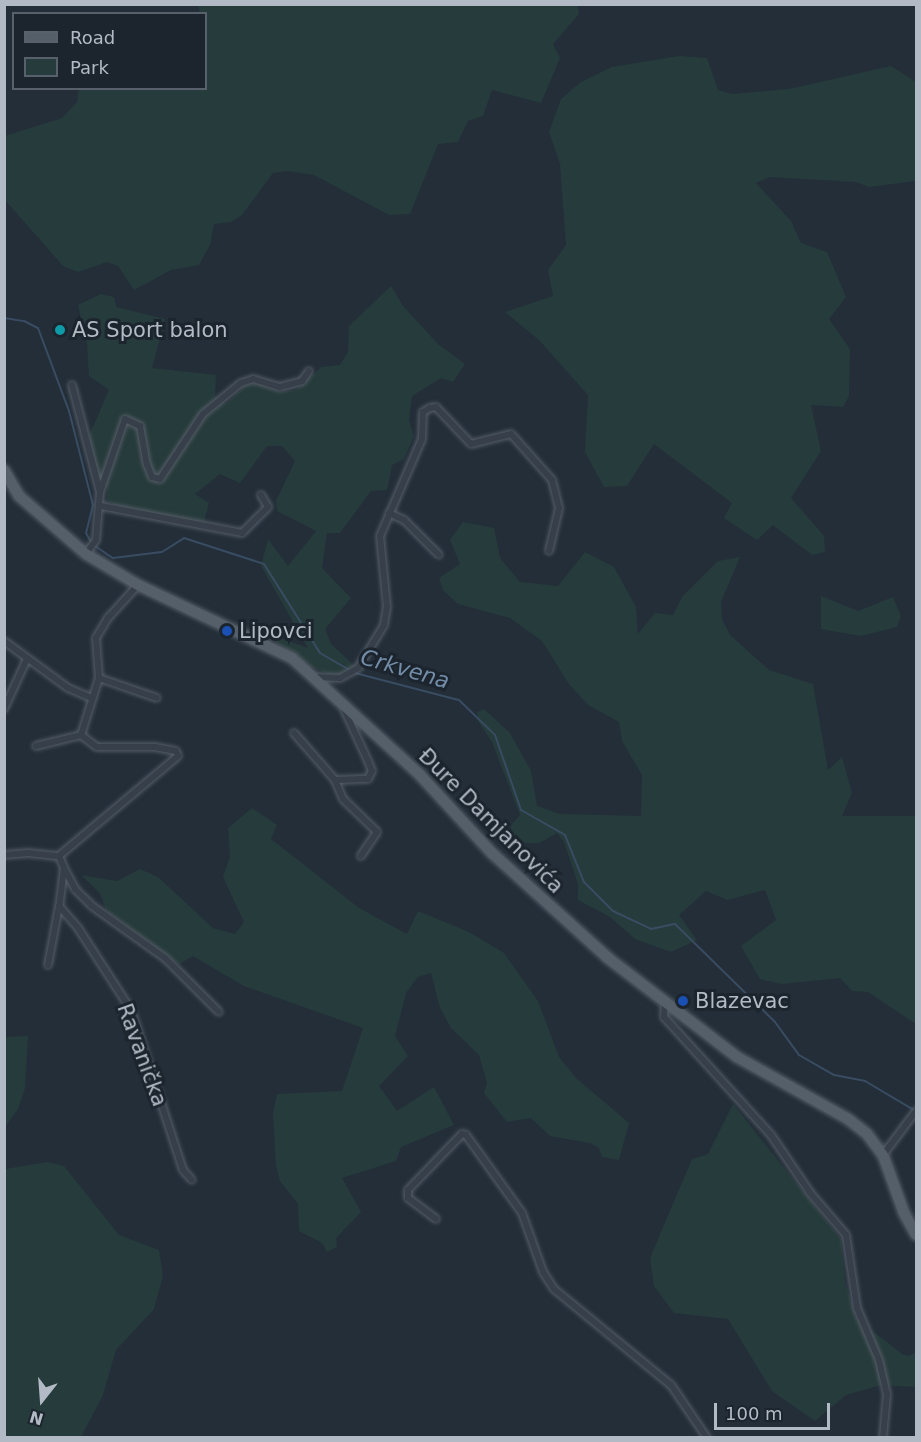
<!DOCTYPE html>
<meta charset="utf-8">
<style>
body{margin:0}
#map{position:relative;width:921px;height:1442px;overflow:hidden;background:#232e39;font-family:"DejaVu Sans",sans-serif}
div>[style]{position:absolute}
.green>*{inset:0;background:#263b3b}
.stream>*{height:2px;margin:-1px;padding:0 1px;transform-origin:1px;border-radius:1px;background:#394c62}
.roads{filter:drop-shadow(0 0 2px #555d67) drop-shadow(0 0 2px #555d67)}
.minor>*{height:6px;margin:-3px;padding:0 3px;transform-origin:3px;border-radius:3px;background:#373f4a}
.primary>*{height:10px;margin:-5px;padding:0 5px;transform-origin:5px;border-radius:5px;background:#555f6a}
.dots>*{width:16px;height:16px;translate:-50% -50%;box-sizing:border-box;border:3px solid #1c252e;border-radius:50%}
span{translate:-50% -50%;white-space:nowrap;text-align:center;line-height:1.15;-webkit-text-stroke:6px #1c252e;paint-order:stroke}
.poi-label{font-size:21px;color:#b2bac6}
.left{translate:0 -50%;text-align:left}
.street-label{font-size:21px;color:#b2bac6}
.water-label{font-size:22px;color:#738da8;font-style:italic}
.frame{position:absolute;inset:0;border:6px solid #b2bac6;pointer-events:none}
.legend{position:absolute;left:12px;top:12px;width:195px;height:78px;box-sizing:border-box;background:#1c252e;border:2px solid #58616b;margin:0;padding:8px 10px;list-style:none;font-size:18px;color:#b2bac6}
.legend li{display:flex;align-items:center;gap:12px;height:30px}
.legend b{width:30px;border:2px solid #58616b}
.north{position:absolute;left:12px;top:1370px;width:60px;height:60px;-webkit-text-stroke:4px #1c252e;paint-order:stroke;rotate:197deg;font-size:16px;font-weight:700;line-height:24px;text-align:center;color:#b2bac6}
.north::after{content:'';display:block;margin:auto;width:21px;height:27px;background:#b2bac6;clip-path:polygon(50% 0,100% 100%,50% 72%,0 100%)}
.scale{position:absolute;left:714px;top:1403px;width:116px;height:27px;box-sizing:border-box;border:3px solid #b2bac6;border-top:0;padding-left:8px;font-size:18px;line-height:21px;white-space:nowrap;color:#b2bac6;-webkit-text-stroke:4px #1c252e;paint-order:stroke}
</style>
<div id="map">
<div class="green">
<div style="clip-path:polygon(198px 5px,577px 4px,579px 14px,553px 44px,560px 58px,541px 103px,492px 90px,483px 116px,468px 121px,458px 142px,438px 144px,410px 214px,389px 215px,314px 175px,287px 171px,273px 173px,242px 215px,231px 222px,214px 224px,210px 245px,199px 265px,171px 270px,134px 290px,118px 266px,107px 262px,78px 272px,63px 266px,5px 200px,5px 136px,62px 118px,77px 102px,79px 89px,206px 88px,206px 14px,200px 13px)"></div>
<div style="clip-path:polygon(679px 56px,707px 58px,718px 90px,732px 94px,789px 89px,891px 66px,916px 82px,916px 181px,869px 187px,856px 182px,770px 177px,756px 183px,791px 221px,801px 243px,827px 252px,846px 297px,829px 319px,850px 349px,849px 396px,843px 407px,811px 405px,821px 451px,791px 498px,824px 536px,825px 552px,812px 555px,773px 525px,757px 540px,724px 518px,732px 503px,654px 444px,627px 486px,604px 487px,585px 452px,588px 395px,539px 340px,505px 312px,553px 296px,548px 270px,566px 245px,560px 164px,549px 132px,561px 99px,581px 82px,612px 67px)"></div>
<div style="clip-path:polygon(391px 286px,403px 306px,438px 344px,465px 364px,453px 382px,441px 378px,412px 396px,409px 420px,414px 436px,404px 459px,392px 465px,387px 490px,371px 491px,340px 533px,327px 533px,322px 568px,351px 598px,325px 629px,331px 644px,356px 667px,336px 677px,311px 667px,275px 642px,280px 638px,308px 648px,261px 566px,268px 539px,288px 566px,316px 531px,277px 511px,276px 501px,295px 461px,282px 446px,267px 446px,240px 483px,220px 474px,195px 494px,209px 503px,204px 522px,138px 513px,107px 501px,107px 487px,99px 482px,89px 436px,109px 390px,89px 376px,87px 343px,78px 305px,101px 294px,114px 297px,116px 307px,165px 319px,152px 368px,216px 375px,215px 396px,226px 404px,245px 386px,255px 383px,280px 392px,296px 390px,321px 367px,340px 365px,348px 352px,349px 326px)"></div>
<div style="clip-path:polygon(463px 522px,494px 528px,500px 558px,520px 582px,558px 586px,585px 552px,614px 567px,636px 607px,638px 634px,655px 613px,673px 615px,682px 597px,718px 561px,740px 557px,721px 602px,722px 619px,730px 635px,769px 670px,813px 684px,828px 770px,842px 757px,852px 793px,842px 816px,916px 816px,916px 1024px,868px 992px,852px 991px,840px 978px,782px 984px,760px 979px,741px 946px,776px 920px,765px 890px,727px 900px,706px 891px,679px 915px,697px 940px,671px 952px,635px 939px,610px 917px,578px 900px,578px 884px,564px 842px,557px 833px,539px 843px,511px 843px,511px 825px,520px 815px,492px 742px,478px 721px,477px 712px,484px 709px,510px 733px,531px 771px,537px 806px,560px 814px,641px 816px,642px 775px,622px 741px,619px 722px,588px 705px,569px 684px,542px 641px,510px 618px,458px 604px,443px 590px,439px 578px,460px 564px,450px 540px)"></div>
<div style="clip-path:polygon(821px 596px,858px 611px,893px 597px,901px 616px,897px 627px,861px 636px,821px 629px)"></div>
<div style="clip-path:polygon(252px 808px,277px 825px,271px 839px,359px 908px,407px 934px,418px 911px,469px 932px,504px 953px,538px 1001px,559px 1057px,576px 1078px,629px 1123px,619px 1160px,602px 1157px,599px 1148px,590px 1143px,550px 1136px,531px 1118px,507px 1122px,484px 1093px,487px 1083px,479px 1055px,451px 1028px,440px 1008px,431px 973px,418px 977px,406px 993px,395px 1036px,408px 1056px,379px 1086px,397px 1111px,434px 1087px,454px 1125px,401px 1147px,396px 1161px,342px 1178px,361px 1212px,336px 1238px,337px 1247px,327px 1252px,322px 1243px,299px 1231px,298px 1204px,280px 1181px,276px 1166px,273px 1113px,277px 1094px,342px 1091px,363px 1028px,244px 986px,193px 956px,179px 964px,106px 910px,100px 893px,81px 875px,117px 881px,140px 869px,158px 877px,213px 928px,235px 934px,244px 922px,223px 877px,230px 856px,228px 828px)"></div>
<div style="clip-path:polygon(28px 1036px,25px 1088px,18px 1109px,5px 1127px,5px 1037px)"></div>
<div style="clip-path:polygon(733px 1104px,841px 1239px,845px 1282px,856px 1318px,902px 1354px,909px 1356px,916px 1352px,916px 1387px,881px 1385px,846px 1395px,815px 1421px,772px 1391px,728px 1319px,674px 1313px,654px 1286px,650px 1258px,692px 1159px,708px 1154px)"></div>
<div style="clip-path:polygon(47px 1162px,64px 1166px,119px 1235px,159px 1250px,163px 1276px,154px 1309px,116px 1350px,103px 1395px,81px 1437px,5px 1437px,5px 1169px)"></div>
</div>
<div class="stream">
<div style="left:4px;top:318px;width:20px;rotate:9deg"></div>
<div style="left:24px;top:321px;width:16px;rotate:27deg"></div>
<div style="left:38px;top:328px;width:89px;rotate:69.5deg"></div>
<div style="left:69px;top:411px;width:97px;rotate:75.7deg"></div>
<div style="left:93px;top:505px;width:29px;rotate:104deg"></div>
<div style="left:86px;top:533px;width:10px;rotate:61deg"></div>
<div style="left:95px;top:546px;width:22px;rotate:34deg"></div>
<div style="left:113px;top:558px;width:49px;rotate:-7deg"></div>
<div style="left:162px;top:552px;width:26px;rotate:-32deg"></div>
<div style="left:184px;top:538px;width:84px;rotate:18deg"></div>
<div style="left:264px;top:564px;width:105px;rotate:57.8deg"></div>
<div style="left:320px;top:653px;width:34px;rotate:30deg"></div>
<div style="left:355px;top:673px;width:107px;rotate:14.6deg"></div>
<div style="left:459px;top:700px;width:50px;rotate:44.2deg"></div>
<div style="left:495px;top:735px;width:79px;rotate:70.9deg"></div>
<div style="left:521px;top:810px;width:51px;rotate:29.6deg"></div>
<div style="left:565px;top:835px;width:51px;rotate:68deg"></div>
<div style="left:584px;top:882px;width:41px;rotate:45deg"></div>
<div style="left:613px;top:911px;width:42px;rotate:25.3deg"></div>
<div style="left:651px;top:929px;width:25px;rotate:-12deg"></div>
<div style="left:675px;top:924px;width:140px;rotate:44.4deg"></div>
<div style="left:775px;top:1022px;width:41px;rotate:54deg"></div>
<div style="left:799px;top:1055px;width:40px;rotate:29.7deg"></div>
<div style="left:834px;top:1075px;width:32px;rotate:11deg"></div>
<div style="left:865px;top:1081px;width:57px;rotate:30.6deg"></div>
</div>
<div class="roads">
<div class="minor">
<div style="left:72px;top:385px;width:111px;rotate:75.3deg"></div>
<div style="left:100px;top:492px;width:48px;rotate:94.8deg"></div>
<div style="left:96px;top:540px;width:17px;rotate:126deg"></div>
<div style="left:100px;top:492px;width:77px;rotate:-71.1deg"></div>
<div style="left:125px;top:419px;width:17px;rotate:25deg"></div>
<div style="left:140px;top:426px;width:39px;rotate:80deg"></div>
<div style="left:147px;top:464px;width:14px;rotate:69deg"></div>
<div style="left:152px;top:477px;width:8px;rotate:14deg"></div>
<div style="left:160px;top:479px;width:78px;rotate:-56.5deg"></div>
<div style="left:203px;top:414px;width:49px;rotate:-39.2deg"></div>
<div style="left:241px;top:383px;width:13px;rotate:-18deg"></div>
<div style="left:253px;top:379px;width:28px;rotate:17deg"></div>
<div style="left:280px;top:387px;width:23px;rotate:-15deg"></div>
<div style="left:302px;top:381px;width:12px;rotate:-55deg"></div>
<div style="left:101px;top:506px;width:144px;rotate:10.8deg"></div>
<div style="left:242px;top:533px;width:37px;rotate:-45deg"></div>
<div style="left:268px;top:507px;width:14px;rotate:-120deg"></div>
<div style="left:389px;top:513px;width:17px;rotate:25deg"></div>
<div style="left:404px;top:520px;width:49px;rotate:45deg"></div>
<div style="left:138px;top:585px;width:45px;rotate:132.3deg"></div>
<div style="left:108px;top:618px;width:23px;rotate:121deg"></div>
<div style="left:96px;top:638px;width:40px;rotate:85.7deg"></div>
<div style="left:99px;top:678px;width:60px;rotate:107.5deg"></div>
<div style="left:81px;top:735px;width:20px;rotate:37deg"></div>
<div style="left:97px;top:747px;width:58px"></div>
<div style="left:155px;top:747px;width:21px;rotate:11deg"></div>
<div style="left:176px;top:751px;width:5px;rotate:68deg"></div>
<div style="left:178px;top:756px;width:155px;rotate:140deg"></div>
<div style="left:59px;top:856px;width:13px;rotate:67deg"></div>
<div style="left:64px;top:868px;width:38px;rotate:97deg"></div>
<div style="left:59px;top:906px;width:29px;rotate:49deg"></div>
<div style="left:78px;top:928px;width:98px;rotate:57.1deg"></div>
<div style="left:131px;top:1010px;width:168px;rotate:72deg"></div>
<div style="left:183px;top:1170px;width:13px;rotate:48deg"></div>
<div style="left:4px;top:641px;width:79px;rotate:36.3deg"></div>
<div style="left:68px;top:688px;width:26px;rotate:23deg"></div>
<div style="left:314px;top:677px;width:26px;rotate:2deg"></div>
<div style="left:340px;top:678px;width:21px;rotate:-29deg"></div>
<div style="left:358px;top:668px;width:50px;rotate:-58.8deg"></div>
<div style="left:384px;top:625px;width:18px;rotate:-81deg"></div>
<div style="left:387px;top:607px;width:71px;rotate:-95.6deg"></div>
<div style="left:380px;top:536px;width:106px;rotate:-66.6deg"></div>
<div style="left:422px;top:439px;width:27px;rotate:-88deg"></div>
<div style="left:423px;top:412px;width:8px;rotate:-30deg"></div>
<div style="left:430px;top:408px;width:6px;rotate:-9deg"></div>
<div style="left:436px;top:407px;width:51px;rotate:46.6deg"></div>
<div style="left:471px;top:444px;width:41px;rotate:-14deg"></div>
<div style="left:511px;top:434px;width:62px;rotate:48.3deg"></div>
<div style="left:552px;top:480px;width:29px;rotate:76deg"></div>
<div style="left:559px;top:508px;width:44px;rotate:103.1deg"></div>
<div style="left:99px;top:678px;width:61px;rotate:19deg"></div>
<div style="left:4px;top:709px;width:55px;rotate:-65.3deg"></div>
<div style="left:294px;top:733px;width:62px;rotate:48.9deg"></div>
<div style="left:335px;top:780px;width:33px;rotate:-2deg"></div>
<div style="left:368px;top:779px;width:9px;rotate:-63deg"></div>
<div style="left:372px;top:771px;width:11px;rotate:-112deg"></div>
<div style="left:368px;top:761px;width:57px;rotate:-114.8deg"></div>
<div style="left:36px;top:746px;width:46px;rotate:-13.7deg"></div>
<div style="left:335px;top:780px;width:21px;rotate:67deg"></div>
<div style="left:343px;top:799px;width:47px;rotate:44.1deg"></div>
<div style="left:377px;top:832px;width:29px;rotate:124deg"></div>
<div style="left:4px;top:855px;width:24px;rotate:-5deg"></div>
<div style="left:28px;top:853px;width:31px;rotate:6deg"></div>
<div style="left:64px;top:868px;width:24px;rotate:62deg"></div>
<div style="left:75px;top:889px;width:24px;rotate:45deg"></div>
<div style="left:92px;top:906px;width:90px;rotate:35.5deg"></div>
<div style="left:165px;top:958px;width:76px;rotate:45deg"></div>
<div style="left:48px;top:965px;width:60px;rotate:-79.4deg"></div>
<div style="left:665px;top:1002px;width:15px;rotate:94deg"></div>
<div style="left:664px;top:1017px;width:159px;rotate:47.8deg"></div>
<div style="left:771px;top:1135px;width:71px;rotate:55.9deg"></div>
<div style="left:811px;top:1194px;width:54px;rotate:49.5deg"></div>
<div style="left:846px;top:1235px;width:74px;rotate:81.4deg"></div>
<div style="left:857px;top:1308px;width:56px;rotate:67.1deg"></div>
<div style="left:879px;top:1360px;width:35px;rotate:77deg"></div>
<div style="left:887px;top:1394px;width:44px;rotate:95.2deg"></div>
<div style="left:883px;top:1155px;width:55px;rotate:-53.1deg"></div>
<div style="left:436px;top:1219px;width:35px;rotate:-143deg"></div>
<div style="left:408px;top:1198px;width:8px;rotate:-90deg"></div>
<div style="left:408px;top:1190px;width:78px;rotate:-46deg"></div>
<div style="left:462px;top:1134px;width:4px;rotate:14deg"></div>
<div style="left:466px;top:1135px;width:96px;rotate:54.3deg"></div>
<div style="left:522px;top:1213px;width:63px;rotate:70.4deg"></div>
<div style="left:543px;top:1272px;width:20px;rotate:57deg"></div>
<div style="left:554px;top:1289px;width:151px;rotate:39.4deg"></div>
<div style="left:671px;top:1385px;width:64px;rotate:55.8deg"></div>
</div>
<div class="primary">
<div style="left:4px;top:470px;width:30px;rotate:60deg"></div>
<div style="left:19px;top:496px;width:89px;rotate:40.9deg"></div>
<div style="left:86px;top:554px;width:61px;rotate:30.8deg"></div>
<div style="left:138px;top:585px;width:170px;rotate:25.4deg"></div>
<div style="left:292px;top:658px;width:173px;rotate:42.4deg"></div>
<div style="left:420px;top:775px;width:108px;rotate:47.3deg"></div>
<div style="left:493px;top:854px;width:155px;rotate:42.1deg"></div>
<div style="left:608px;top:958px;width:163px;rotate:37.5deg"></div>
<div style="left:737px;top:1057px;width:127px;rotate:29.2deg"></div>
<div style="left:848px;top:1119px;width:24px;rotate:38deg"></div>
<div style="left:867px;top:1134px;width:26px;rotate:53deg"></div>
<div style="left:883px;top:1155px;width:62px;rotate:70.1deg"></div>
<div style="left:904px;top:1213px;width:25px;rotate:61deg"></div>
</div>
</div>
<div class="dots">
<div style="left:60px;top:330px;background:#0f9aa8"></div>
<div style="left:227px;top:631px;background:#1a4fb4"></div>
<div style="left:683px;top:1001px;background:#1a4fb4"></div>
</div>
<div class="poi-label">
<span class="left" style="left:72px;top:330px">AS Sport balon</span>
<span class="left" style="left:239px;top:631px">Lipovci</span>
<span class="left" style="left:695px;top:1001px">Blazevac</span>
</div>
<div class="street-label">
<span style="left:491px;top:821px;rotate:45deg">Đure Damjanovića</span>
<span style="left:142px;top:1055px;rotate:70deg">Ravanička</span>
</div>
<div class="water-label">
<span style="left:405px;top:669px;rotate:16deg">Crkvena</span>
</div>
<div class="frame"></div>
<ul class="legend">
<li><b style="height:8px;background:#555f6a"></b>Road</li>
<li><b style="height:16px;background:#263b3b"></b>Park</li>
</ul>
<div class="north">N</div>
<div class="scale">100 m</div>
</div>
